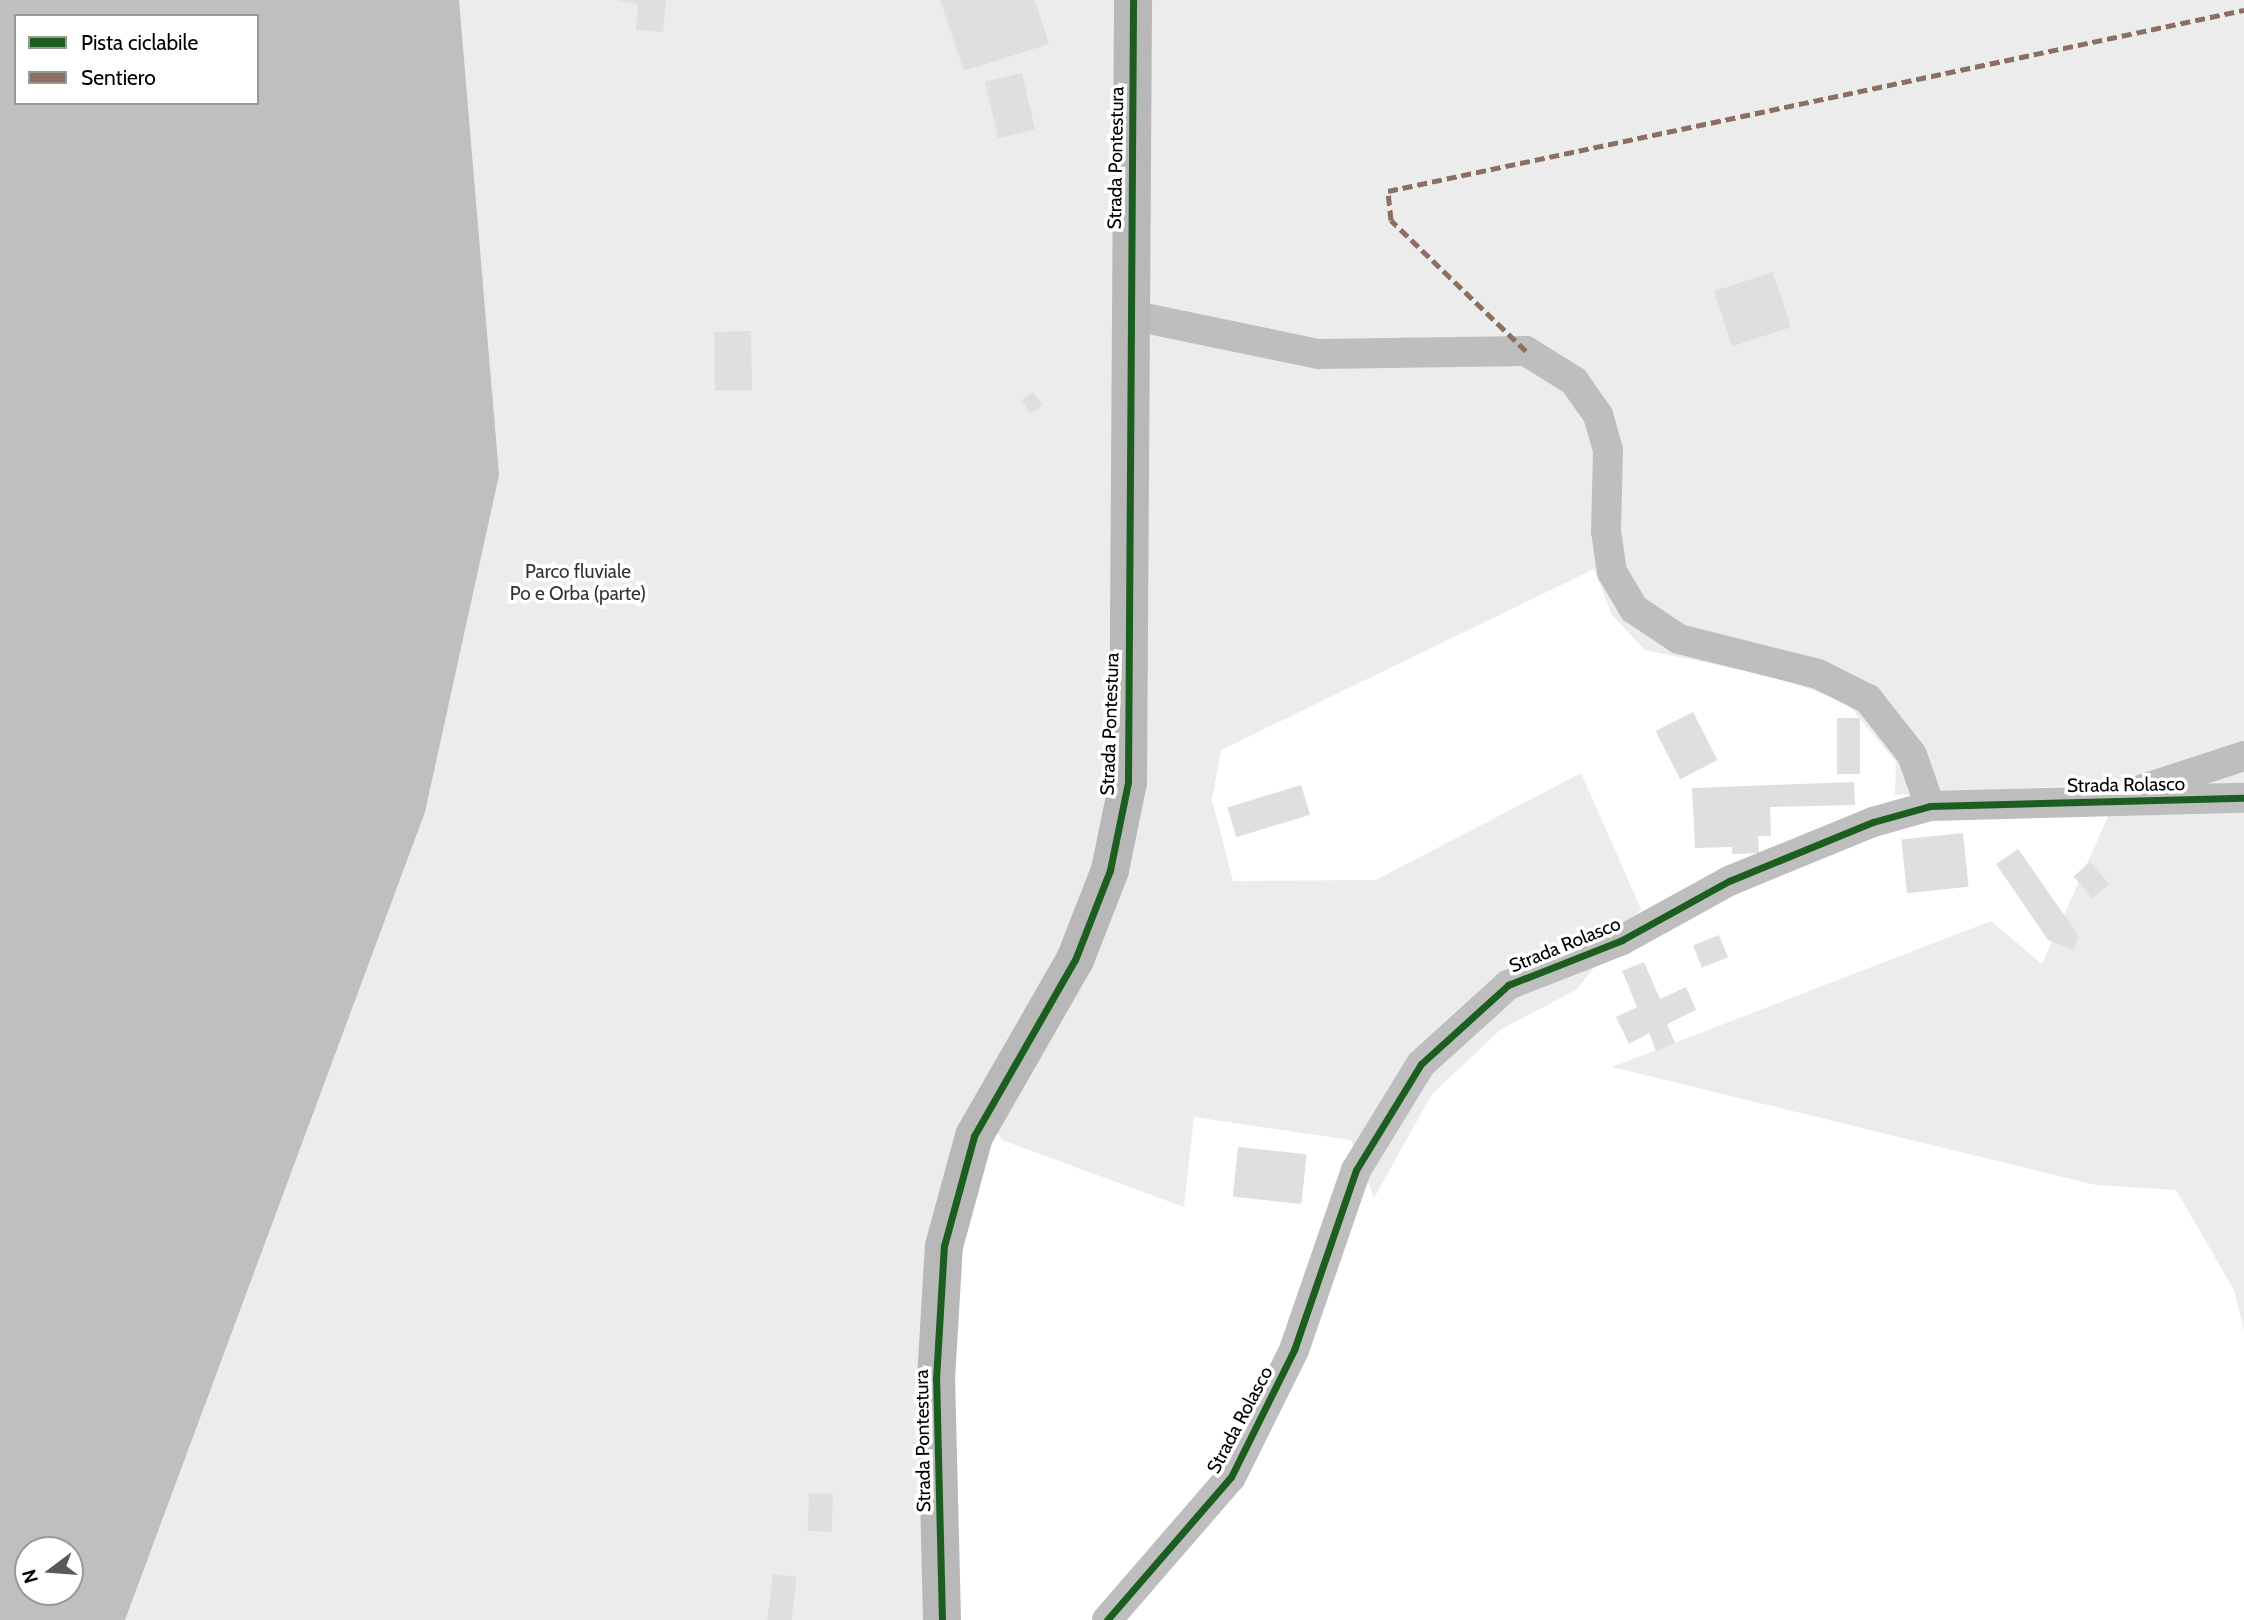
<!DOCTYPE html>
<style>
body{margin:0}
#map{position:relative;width:2244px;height:1620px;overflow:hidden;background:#fff;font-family:Cabin,sans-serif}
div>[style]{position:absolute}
.green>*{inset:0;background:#ececec}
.water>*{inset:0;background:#bfbfbf}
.building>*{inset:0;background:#dfdfdf;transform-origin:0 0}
.minor>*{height:30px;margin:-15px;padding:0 15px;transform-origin:15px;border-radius:15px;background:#bebebe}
.secondary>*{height:38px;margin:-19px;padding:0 19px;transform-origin:19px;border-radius:19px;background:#b8b8b8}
.quiet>*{height:5px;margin-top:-2.5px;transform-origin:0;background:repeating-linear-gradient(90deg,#8d6e63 0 10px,transparent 0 15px)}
.cycleway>*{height:7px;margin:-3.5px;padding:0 3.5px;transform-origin:3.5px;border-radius:3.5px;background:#1b5e20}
span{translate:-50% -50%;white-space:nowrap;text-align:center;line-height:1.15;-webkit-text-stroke:7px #fff;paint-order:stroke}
.street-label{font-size:19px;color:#000}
.park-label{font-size:19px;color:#333}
.legend{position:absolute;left:14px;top:14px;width:245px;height:91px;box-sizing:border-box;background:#fff;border:2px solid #999;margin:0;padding:9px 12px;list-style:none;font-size:21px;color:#000}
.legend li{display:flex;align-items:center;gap:14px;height:35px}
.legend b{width:35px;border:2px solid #999}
.north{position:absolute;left:14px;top:1536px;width:70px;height:70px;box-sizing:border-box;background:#fff;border:2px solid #999;border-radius:50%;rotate:254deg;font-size:19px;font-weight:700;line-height:28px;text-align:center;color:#000}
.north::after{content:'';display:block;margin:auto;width:24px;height:32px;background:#595959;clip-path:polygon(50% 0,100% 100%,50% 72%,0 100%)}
</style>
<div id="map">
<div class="green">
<div style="clip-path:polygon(evenodd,0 0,2244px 0,2244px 1330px,2234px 1290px,2176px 1190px,2096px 1185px,1612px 1067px,1991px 921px,2042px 964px,2123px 783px,1895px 795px,1896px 762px,1847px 703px,1780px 678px,1645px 650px,1612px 615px,1594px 569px,1221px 750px,1212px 800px,1233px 881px,1376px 880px,1581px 773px,1641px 909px,1576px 990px,1500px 1030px,1432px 1094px,1374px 1198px,1351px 1140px,1194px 1117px,1184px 1207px,1002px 1140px,990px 1121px,946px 1270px,960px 1620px,0 1620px,0 0,16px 16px,257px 16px,257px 103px,16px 103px,16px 16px,0 0,28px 1550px,70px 1550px,70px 1592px,28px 1592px,28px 1550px)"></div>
</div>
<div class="water">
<div style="clip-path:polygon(evenodd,0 0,459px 0,499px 475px,425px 812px,125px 1620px,0 1620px,0 0,16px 16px,257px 16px,257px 103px,16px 103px,16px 16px,0 0,28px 1550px,70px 1550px,70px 1592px,28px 1592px,28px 1550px)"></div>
</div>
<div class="building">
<div style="clip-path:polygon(617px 0,666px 0,663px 32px,636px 30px,638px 4px)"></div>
<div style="clip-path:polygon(940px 0,1035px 0,1049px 44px,964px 71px)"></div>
<div style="left:1022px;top:73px;width:58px;height:38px;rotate:77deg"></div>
<div style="left:1773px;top:272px;width:58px;height:62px;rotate:72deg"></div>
<div style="left:751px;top:331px;width:59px;height:37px;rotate:89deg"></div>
<div style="left:1033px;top:392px;width:16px;height:14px;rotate:55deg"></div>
<div style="left:1693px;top:712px;width:54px;height:42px;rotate:63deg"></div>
<div style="left:1837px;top:718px;width:23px;height:56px"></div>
<div style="clip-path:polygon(1854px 782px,1855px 805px,1770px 807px,1771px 836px,1758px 836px,1759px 853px,1732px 854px,1732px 847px,1695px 848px,1692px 788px)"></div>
<div style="left:1301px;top:785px;width:31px;height:77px;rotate:73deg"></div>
<div style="left:1963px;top:833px;width:54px;height:62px;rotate:84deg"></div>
<div style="clip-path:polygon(2018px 849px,2079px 936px,2073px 950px,2048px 940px,1996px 864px)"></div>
<div style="left:2090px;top:862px;width:29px;height:22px;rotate:49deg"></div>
<div style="left:1719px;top:935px;width:24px;height:28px;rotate:68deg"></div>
<div style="clip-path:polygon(1644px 962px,1660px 999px,1686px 987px,1696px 1010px,1667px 1024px,1675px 1043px,1656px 1051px,1649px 1033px,1629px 1044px,1616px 1017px,1637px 1007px,1622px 971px)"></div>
<div style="left:1238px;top:1147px;width:69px;height:50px;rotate:6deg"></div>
<div style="left:809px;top:1493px;width:24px;height:38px;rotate:2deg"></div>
<div style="left:773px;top:1574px;width:24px;height:46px;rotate:7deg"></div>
</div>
<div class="minor">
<div style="left:1130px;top:315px;width:193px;rotate:11.7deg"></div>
<div style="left:1319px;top:354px;width:207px;rotate:-0.8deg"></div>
<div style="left:1526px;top:351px;width:57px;rotate:32deg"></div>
<div style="left:1574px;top:381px;width:42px;rotate:54.8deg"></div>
<div style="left:1598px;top:415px;width:36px;rotate:74deg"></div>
<div style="left:1608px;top:450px;width:81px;rotate:91.4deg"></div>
<div style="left:1606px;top:531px;width:41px;rotate:81.7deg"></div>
<div style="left:1612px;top:572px;width:43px;rotate:59.3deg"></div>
<div style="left:1634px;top:609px;width:54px;rotate:33.7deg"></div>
<div style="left:1679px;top:639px;width:143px;rotate:14.1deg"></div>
<div style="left:1818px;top:674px;width:56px;rotate:26.6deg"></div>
<div style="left:1868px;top:699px;width:71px;rotate:51.8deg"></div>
<div style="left:1912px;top:755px;width:54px;rotate:70.6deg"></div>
<div style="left:2134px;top:792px;width:116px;rotate:-18.1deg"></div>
<div style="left:1107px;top:1620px;width:189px;rotate:-49.1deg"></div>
<div style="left:1231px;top:1477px;width:142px;rotate:-63.6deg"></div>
<div style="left:1294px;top:1350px;width:190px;rotate:-71deg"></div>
<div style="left:1356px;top:1170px;width:124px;rotate:-58.5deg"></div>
<div style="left:1421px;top:1064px;width:118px;rotate:-42.2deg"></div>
<div style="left:1508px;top:985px;width:123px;rotate:-21.5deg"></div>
<div style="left:1622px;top:940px;width:122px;rotate:-28.9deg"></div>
<div style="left:1729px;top:881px;width:156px;rotate:-22.3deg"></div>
<div style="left:1873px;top:822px;width:59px;rotate:-15.7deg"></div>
<div style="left:1930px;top:806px;width:314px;rotate:-1.5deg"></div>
</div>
<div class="secondary">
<div style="left:942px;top:1620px;width:241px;rotate:-91.4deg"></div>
<div style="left:936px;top:1379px;width:133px;rotate:-86.6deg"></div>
<div style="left:944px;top:1246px;width:114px;rotate:-74.7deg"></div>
<div style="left:974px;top:1136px;width:203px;rotate:-60.2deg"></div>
<div style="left:1075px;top:960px;width:97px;rotate:-68.7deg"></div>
<div style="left:1110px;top:870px;width:90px;rotate:-78.4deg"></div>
<div style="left:1128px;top:782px;width:782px;rotate:-89.63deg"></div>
</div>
<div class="quiet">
<div style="left:1526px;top:351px;width:188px;rotate:-135.9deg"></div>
<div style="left:1391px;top:220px;width:29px;rotate:-96deg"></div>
<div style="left:1388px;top:191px;width:875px;rotate:-11.94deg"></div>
</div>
<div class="cycleway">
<div style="left:942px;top:1620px;width:241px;rotate:-91.4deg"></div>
<div style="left:936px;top:1379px;width:133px;rotate:-86.6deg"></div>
<div style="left:944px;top:1246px;width:114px;rotate:-74.7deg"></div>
<div style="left:974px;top:1136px;width:203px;rotate:-60.2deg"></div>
<div style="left:1075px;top:960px;width:97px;rotate:-68.7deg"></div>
<div style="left:1110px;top:870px;width:90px;rotate:-78.4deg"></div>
<div style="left:1128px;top:782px;width:782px;rotate:-89.63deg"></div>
<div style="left:1107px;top:1620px;width:189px;rotate:-49.1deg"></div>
<div style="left:1231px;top:1477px;width:142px;rotate:-63.6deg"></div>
<div style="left:1294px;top:1350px;width:190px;rotate:-71deg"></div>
<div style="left:1356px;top:1170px;width:124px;rotate:-58.5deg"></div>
<div style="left:1421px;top:1064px;width:118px;rotate:-42.2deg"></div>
<div style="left:1508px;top:985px;width:123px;rotate:-21.5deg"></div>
<div style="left:1622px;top:940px;width:122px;rotate:-28.9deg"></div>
<div style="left:1729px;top:881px;width:156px;rotate:-22.3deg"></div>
<div style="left:1873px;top:822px;width:59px;rotate:-15.7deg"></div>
<div style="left:1930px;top:806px;width:314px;rotate:-1.5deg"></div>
</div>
<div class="street-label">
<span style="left:1116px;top:158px;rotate:-89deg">Strada Pontestura</span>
<span style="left:1110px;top:724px;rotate:-88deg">Strada Pontestura</span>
<span style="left:2126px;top:785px;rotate:-1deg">Strada Rolasco</span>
<span style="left:1565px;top:945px;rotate:-22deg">Strada Rolasco</span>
<span style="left:1240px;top:1420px;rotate:-62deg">Strada Rolasco</span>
<span style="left:923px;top:1441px;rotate:-91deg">Strada Pontestura</span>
</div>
<div class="park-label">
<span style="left:578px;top:583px">Parco fluviale<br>Po e Orba (parte)</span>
</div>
<ul class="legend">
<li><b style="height:9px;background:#1b5e20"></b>Pista ciclabile</li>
<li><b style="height:9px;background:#8d6e63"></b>Sentiero</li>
</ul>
<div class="north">N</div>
</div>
